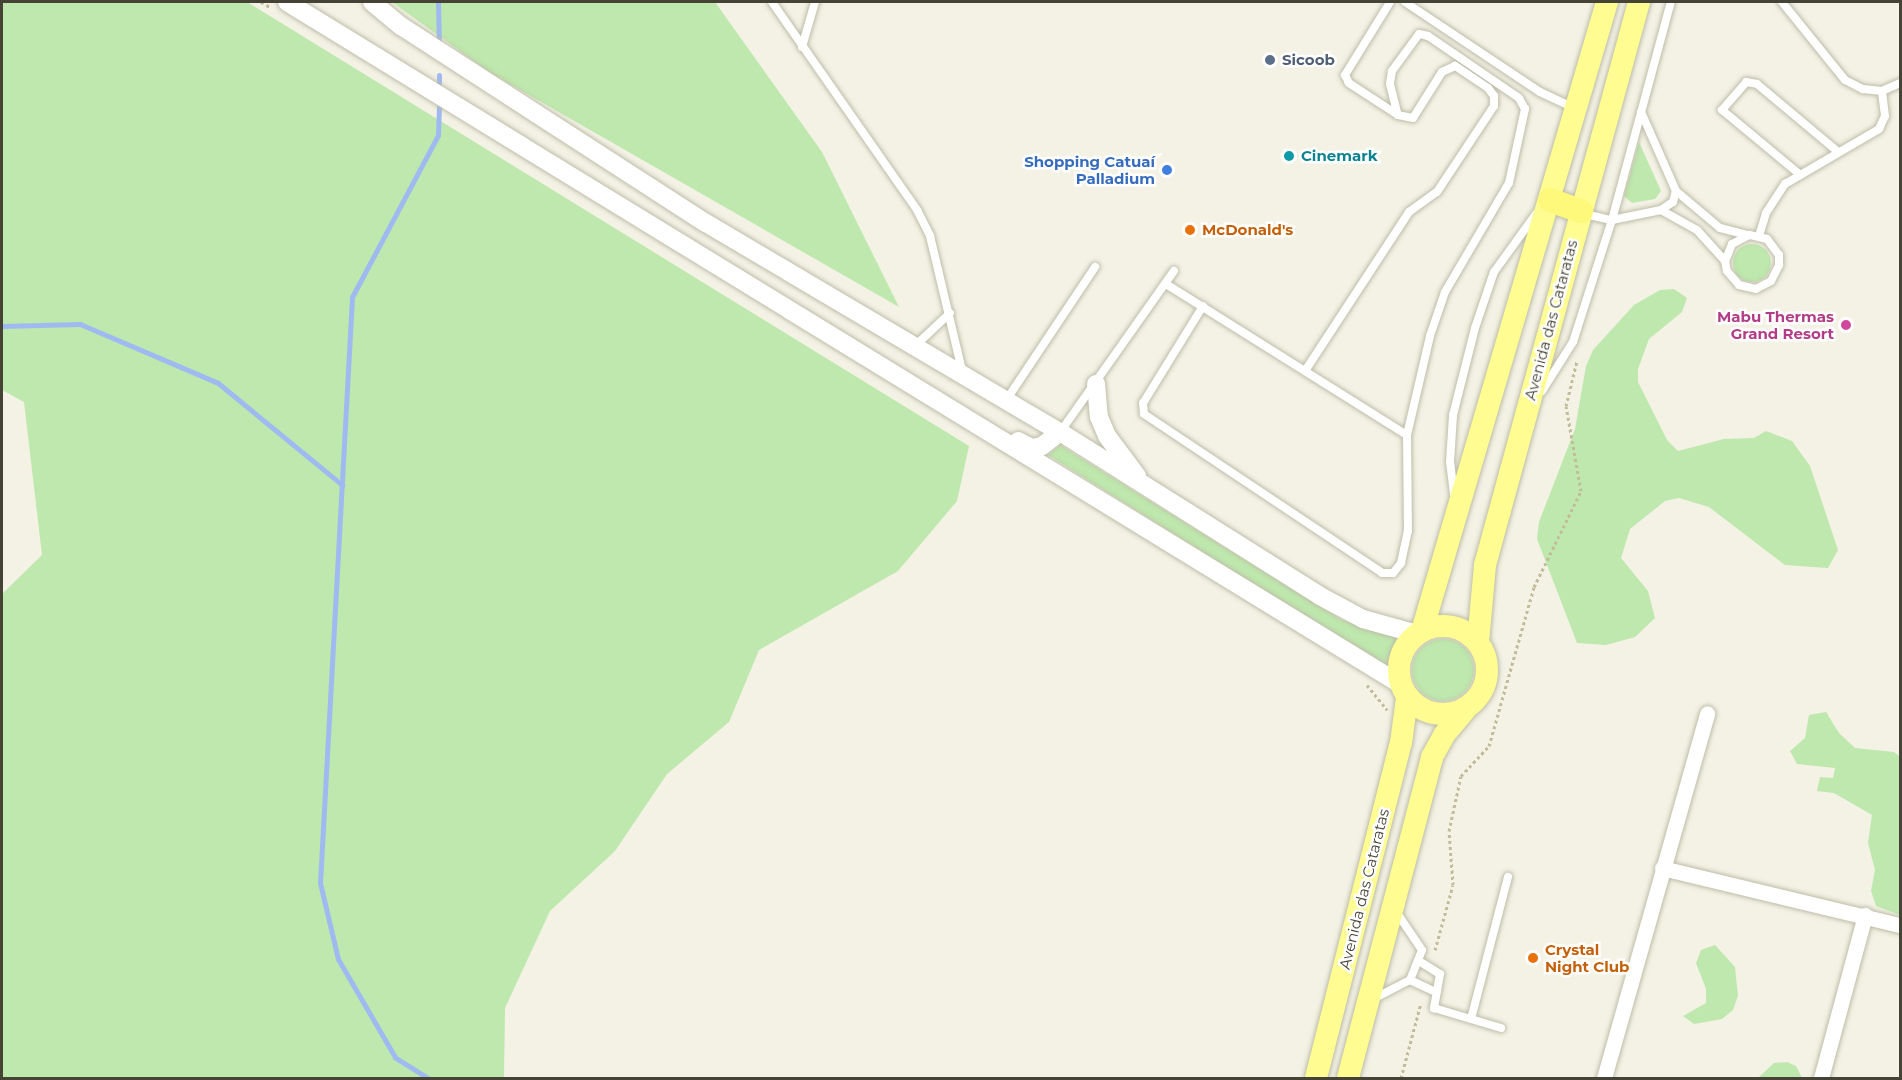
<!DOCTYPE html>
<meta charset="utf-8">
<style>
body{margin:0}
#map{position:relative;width:1902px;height:1080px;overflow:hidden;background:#f3f2e5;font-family:Montserrat,sans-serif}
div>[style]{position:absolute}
.green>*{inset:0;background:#bee8ad}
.round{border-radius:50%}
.stream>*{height:5px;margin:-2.5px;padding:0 2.5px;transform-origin:2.5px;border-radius:2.5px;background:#a0baf1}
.path>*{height:3px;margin-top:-1.5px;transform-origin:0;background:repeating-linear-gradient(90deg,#c0bd99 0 3px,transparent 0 6px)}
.roads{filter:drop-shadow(0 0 2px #bebda8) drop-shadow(0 0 2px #bebda8)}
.service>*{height:8px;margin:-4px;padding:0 4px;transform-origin:4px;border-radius:4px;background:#fff}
.minor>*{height:15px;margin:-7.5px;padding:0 7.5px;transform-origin:7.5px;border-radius:7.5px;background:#fff}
.tertiary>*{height:18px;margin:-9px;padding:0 9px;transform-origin:9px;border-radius:9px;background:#fff}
.primary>*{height:22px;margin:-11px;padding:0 11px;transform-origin:11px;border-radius:11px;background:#fffd92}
.primary>.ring{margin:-11px;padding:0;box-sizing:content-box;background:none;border:22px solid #fffd92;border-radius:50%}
.trunk>*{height:24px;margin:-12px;padding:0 12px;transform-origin:12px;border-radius:12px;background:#fff97b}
.dots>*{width:16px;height:16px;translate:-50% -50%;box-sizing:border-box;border:3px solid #fff;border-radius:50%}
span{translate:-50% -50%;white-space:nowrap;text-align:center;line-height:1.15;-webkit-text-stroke:5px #fff;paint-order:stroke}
.service-label{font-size:15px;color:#4e5e75;font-weight:700}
.left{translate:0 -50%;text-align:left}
.culture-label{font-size:15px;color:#0d838f;font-weight:700}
.shop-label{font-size:15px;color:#366cbe;font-weight:700}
.right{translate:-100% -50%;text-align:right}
.food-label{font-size:15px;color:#c56008;font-weight:700}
.hotel-label{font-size:15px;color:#b23c85;font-weight:700}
.street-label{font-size:15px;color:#454335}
.frame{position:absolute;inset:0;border:3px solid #454335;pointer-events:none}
</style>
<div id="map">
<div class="green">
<div style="clip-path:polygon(2px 2px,247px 2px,969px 446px,957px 501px,898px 571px,759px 650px,729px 722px,667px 774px,615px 851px,550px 911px,505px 1008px,504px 1078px,2px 1078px,2px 594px,42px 555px,24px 402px,2px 390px)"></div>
<div style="clip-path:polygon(392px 2px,715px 2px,822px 152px,899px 307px,489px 72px)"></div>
<div style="clip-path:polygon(1639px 142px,1661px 191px,1655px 199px,1632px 203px,1624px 196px)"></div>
<div class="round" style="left:1733px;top:244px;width:38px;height:38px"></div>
<div style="clip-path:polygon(1674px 289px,1687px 298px,1682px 312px,1649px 339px,1638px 369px,1638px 382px,1667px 440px,1678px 451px,1724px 439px,1754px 438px,1766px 431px,1792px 441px,1810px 466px,1838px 550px,1828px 568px,1785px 565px,1709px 507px,1679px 498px,1665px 501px,1630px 529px,1621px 558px,1648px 591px,1655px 618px,1635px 637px,1606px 645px,1577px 643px,1537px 539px,1539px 522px,1575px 429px,1586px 366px,1593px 350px,1634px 305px,1660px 290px)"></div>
<div style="clip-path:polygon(1060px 445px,1340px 619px,1373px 631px,1397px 633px,1391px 670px,1048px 455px)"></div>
<div class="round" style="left:1412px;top:639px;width:62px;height:62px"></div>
<div style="clip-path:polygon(1826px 712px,1839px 733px,1855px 748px,1894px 752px,1900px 757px,1900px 915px,1876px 906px,1871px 891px,1875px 870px,1868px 843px,1872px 815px,1834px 793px,1817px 791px,1820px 777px,1833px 778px,1835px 768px,1797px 764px,1790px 751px,1805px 738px,1809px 715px)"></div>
<div style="clip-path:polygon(1715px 945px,1735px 967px,1738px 996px,1733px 1010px,1722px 1019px,1694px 1024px,1683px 1016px,1706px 1003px,1706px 989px,1696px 963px,1701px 950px)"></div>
<div style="clip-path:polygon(1787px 1062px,1796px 1066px,1802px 1078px,1758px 1078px,1774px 1063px)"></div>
</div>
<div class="stream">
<div style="left:438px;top:2px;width:45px;rotate:88.7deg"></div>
<div style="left:439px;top:84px;width:9px;rotate:-90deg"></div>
<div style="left:2px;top:326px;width:78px;rotate:-1.5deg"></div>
<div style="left:80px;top:324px;width:150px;rotate:23.1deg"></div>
<div style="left:218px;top:383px;width:161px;rotate:39.4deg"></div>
<div style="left:428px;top:1078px;width:39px;rotate:-148deg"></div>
<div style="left:395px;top:1057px;width:113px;rotate:-120.2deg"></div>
<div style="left:338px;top:959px;width:78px;rotate:-103.3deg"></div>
<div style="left:320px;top:883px;width:587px;rotate:-86.87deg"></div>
<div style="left:352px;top:297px;width:183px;rotate:-62deg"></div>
<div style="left:438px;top:135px;width:29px;rotate:-88deg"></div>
</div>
<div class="path">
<div style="left:261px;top:2px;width:10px;rotate:29deg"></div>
<div style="left:1367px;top:685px;width:32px;rotate:51deg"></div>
<div style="left:1435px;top:950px;width:67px;rotate:-74.5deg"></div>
<div style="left:1453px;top:885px;width:54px;rotate:-94.2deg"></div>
<div style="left:1449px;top:831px;width:56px;rotate:-77.7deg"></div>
<div style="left:1461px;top:776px;width:41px;rotate:-47deg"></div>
<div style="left:1489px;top:746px;width:165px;rotate:-74.2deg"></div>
<div style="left:1534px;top:587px;width:107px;rotate:-63.9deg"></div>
<div style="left:1581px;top:491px;width:86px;rotate:-100deg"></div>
<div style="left:1566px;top:406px;width:46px;rotate:-76.3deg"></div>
<div style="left:1401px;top:1078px;width:78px;rotate:-75.1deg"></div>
</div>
<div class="roads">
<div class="service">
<div style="left:772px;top:2px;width:254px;rotate:55.1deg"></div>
<div style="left:917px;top:210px;width:29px;rotate:63deg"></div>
<div style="left:930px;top:236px;width:138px;rotate:76.6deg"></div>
<div style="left:1405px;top:2px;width:162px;rotate:33.7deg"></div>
<div style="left:1540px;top:92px;width:35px;rotate:25deg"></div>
<div style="left:1782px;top:2px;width:100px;rotate:51.1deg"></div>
<div style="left:1845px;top:80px;width:20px;rotate:27deg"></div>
<div style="left:1863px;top:89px;width:19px;rotate:6deg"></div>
<div style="left:1882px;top:91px;width:20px;rotate:-24deg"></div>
<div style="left:802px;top:47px;width:47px;rotate:-73.9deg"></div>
<div style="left:1798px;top:173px;width:99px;rotate:-140.3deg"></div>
<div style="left:1722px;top:110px;width:37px;rotate:-49deg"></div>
<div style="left:1746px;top:82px;width:11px;rotate:10deg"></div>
<div style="left:1757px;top:84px;width:104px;rotate:39.9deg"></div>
<div style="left:1676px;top:191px;width:57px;rotate:40.1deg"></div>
<div style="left:1720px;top:228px;width:30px;rotate:14deg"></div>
<div style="left:1661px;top:210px;width:41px;rotate:29.1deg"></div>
<div style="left:1697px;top:230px;width:42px;rotate:47.9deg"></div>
<div style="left:1725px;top:261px;width:10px;rotate:79deg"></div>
<div style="left:1727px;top:271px;width:18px;rotate:49deg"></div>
<div style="left:1739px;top:285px;width:17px;rotate:13deg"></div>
<div style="left:1756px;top:289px;width:17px;rotate:-28deg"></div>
<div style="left:1771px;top:281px;width:18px;rotate:-63deg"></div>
<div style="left:1779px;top:265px;width:10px;rotate:-90deg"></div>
<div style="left:1779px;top:255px;width:20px;rotate:-127deg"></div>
<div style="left:1767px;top:239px;width:18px;rotate:-167deg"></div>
<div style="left:1749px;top:235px;width:19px;rotate:152deg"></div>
<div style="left:1732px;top:244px;width:18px;rotate:112deg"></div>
<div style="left:1585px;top:214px;width:28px;rotate:13deg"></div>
<div style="left:1612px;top:220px;width:50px;rotate:-11.5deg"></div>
<div style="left:1661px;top:210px;width:14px;rotate:-34deg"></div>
<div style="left:1673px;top:202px;width:11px;rotate:-75deg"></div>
<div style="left:1676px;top:191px;width:86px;rotate:-113.9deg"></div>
<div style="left:1759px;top:236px;width:24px;rotate:-73deg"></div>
<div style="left:1766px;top:213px;width:35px;rotate:-57deg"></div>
<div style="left:1785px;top:184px;width:109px;rotate:-30.3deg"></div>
<div style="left:1879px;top:129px;width:14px;rotate:-65deg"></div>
<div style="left:1885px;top:116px;width:25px;rotate:-97deg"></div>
<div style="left:1166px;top:284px;width:284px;rotate:32.1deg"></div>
<div style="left:1203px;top:306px;width:114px;rotate:121.7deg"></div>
<div style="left:1143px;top:403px;width:11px;rotate:85deg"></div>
<div style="left:1144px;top:414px;width:286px;rotate:33.7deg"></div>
<div style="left:1382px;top:573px;width:11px"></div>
<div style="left:1393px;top:573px;width:13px;rotate:-51deg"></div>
<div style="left:1401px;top:563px;width:33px;rotate:-78deg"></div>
<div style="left:1408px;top:531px;width:96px;rotate:-90.6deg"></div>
<div style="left:1407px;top:435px;width:102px;rotate:-76.9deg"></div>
<div style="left:1430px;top:336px;width:46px;rotate:-71.2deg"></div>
<div style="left:1445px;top:292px;width:126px;rotate:-59.6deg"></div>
<div style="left:1509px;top:183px;width:76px;rotate:-77.8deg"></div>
<div style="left:1525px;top:109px;width:13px;rotate:-119deg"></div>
<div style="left:1519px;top:98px;width:110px;rotate:-145.7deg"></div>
<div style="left:1428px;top:36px;width:9px;rotate:-167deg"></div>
<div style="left:1419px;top:34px;width:46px;rotate:126.1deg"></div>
<div style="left:1392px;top:71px;width:13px;rotate:99deg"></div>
<div style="left:1390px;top:84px;width:32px;rotate:76deg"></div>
<div style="left:915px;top:346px;width:48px;rotate:-43.3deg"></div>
<div style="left:1305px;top:371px;width:190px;rotate:-56.8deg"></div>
<div style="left:1409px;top:212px;width:34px;rotate:-36deg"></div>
<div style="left:1437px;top:192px;width:103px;rotate:-56.5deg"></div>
<div style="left:1494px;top:106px;width:10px;rotate:-90deg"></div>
<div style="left:1494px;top:96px;width:10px;rotate:-127deg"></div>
<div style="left:1488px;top:88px;width:40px;rotate:-146deg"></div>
<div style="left:1455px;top:66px;width:14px;rotate:155deg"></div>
<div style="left:1442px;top:72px;width:54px;rotate:122.2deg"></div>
<div style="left:1413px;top:118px;width:15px;rotate:-169deg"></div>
<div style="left:1398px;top:115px;width:59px;rotate:-146.9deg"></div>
<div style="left:1349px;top:83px;width:9px;rotate:-117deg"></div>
<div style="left:1345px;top:75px;width:86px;rotate:-58.3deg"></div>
<div style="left:1542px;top:391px;width:58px;rotate:-57.7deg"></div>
<div style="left:1573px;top:342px;width:128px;rotate:-72.3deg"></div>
<div style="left:1612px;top:220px;width:226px;rotate:-74.9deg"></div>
<div style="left:1007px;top:399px;width:159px;rotate:-56.3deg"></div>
<div style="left:1061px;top:431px;width:196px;rotate:-54.8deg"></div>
<div style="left:1454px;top:494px;width:32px;rotate:-97deg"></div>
<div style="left:1450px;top:462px;width:47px;rotate:-86.3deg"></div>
<div style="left:1453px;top:415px;width:90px;rotate:-75.8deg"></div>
<div style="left:1475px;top:328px;width:59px;rotate:-71.3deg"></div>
<div style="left:1494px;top:272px;width:72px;rotate:-54.1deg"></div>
<div style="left:1419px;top:961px;width:25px;rotate:32deg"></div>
<div style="left:1440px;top:974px;width:35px;rotate:100deg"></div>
<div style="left:1434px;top:1008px;width:70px;rotate:16.6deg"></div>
<div style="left:1410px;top:980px;width:29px;rotate:25deg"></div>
<div style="left:1373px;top:999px;width:42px;rotate:-27.2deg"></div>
<div style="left:1410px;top:980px;width:32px;rotate:-68deg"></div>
<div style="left:1422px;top:950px;width:48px;rotate:-124deg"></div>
<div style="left:1471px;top:1019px;width:147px;rotate:-75.4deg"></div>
</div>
<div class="minor">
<div style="left:1662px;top:868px;width:245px;rotate:13.5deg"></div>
<div style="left:1604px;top:1078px;width:379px;rotate:-74.2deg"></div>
<div style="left:1821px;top:1078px;width:169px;rotate:-74.9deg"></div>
</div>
<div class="tertiary">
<div style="left:287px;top:2px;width:1305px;rotate:31.5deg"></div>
<div style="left:372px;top:2px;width:38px;rotate:40deg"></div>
<div style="left:401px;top:26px;width:363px;rotate:32.9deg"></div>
<div style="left:706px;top:223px;width:411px;rotate:30.6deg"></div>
<div style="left:1060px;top:432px;width:307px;rotate:32.2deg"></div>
<div style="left:1320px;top:596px;width:49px;rotate:28.1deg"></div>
<div style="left:1363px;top:619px;width:56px;rotate:15.5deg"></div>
<div style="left:1096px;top:384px;width:33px;rotate:85deg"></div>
<div style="left:1099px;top:417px;width:21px;rotate:67deg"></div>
<div style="left:1107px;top:436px;width:50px;rotate:53.1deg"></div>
<div style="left:1018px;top:441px;width:15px;rotate:28deg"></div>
<div style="left:1031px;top:448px;width:11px;rotate:-10deg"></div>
<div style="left:1042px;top:446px;width:23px;rotate:-38deg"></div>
</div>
<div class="primary">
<div class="ring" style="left:1399px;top:626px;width:66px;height:66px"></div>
<div style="left:1422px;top:631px;width:656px;rotate:-73.61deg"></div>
<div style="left:1478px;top:642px;width:77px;rotate:-84.8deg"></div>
<div style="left:1485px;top:565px;width:584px;rotate:-74.7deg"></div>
<div style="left:1316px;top:1078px;width:346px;rotate:-75.8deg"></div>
<div style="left:1401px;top:743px;width:45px;rotate:-82.4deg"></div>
<div style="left:1348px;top:1078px;width:332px;rotate:-75.3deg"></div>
<div style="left:1432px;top:757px;width:25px;rotate:-61deg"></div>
<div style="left:1444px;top:735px;width:33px;rotate:-50deg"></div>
</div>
<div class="trunk">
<div style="left:1550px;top:200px;width:33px;rotate:20deg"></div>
</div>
</div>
<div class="dots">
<div style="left:1270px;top:60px;background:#5c6f8a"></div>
<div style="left:1289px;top:156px;background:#0f9aa8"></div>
<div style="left:1167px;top:170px;background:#3f7fe0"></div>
<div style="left:1190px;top:230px;background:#e8710a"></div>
<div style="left:1846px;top:325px;background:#d1479c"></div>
<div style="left:1533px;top:958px;background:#e8710a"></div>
</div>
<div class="service-label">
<span class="left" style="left:1282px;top:60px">Sicoob</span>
</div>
<div class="culture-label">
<span class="left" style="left:1301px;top:156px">Cinemark</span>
</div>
<div class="shop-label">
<span class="right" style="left:1155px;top:170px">Shopping Catuaí<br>Palladium</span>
</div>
<div class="food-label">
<span class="left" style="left:1202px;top:230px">McDonald's</span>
<span class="left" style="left:1545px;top:958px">Crystal<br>Night Club</span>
</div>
<div class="hotel-label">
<span class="right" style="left:1834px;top:325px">Mabu Thermas<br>Grand Resort</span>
</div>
<div class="street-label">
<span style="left:1551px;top:320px;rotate:-75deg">Avenida das Cataratas</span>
<span style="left:1364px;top:889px;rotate:-76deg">Avenida das Cataratas</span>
</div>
<div class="frame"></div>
</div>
